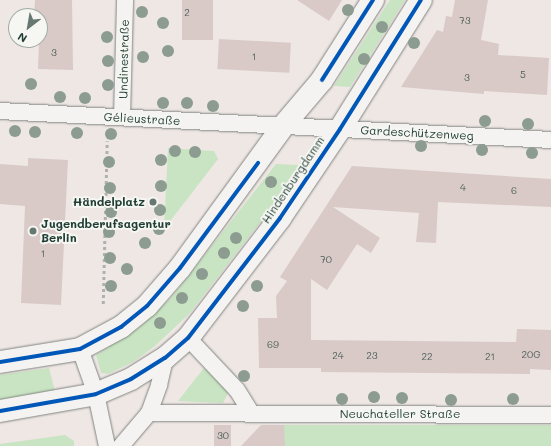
<!DOCTYPE html>
<meta charset="utf-8">
<style>
body{margin:0}
#map{position:relative;width:551px;height:446px;overflow:hidden;background:#eee7e4;font-family:Mali,sans-serif}
div>[style]{position:absolute}
.green>*{inset:0;background:#c8e4c2;transform-origin:0 0}
.building>*{inset:0;background:#d9cac8;transform-origin:0 0}
.path>*{height:2.5px;margin-top:-1.25px;transform-origin:0;background:repeating-linear-gradient(90deg,#afb1af 0 3px,transparent 0 6px)}
.roads{filter:drop-shadow(0 0 1px #828481) drop-shadow(0 0 1px #828481)}
.street>*{height:16px;margin:-8px;padding:0 8px;transform-origin:8px;border-radius:8px;background:#f4f3f1}
.secondary>*{height:22px;margin:-11px;padding:0 11px;transform-origin:11px;border-radius:11px;background:#f4f3f1}
.cycleway>*{height:4px;margin:-2px;padding:0 2px;transform-origin:2px;border-radius:2px;background:#0057b8}
.trees>*{width:12px;height:12px;margin:-6px;border-radius:50%;background:#8c9c90}
.dots>*{width:11px;height:11px;translate:-50% -50%;box-sizing:border-box;border:2px solid #f6f6f2;border-radius:50%}
span{translate:-50% -50%;white-space:nowrap;text-align:center;line-height:1.15;-webkit-text-stroke:4px #f6f6f2;paint-order:stroke}
.number-label{font-size:10px;color:#4e6059}
.number-label span{-webkit-text-stroke-width:0}
.street-label{font-size:12px;color:#1f3d34}
.poi-label{font-size:12px;color:#1f3d34;font-weight:700}
.right{translate:-100% -50%;text-align:right}
.left{translate:0 -50%;text-align:left}
.north{position:absolute;left:8px;top:8px;width:40px;height:40px;box-sizing:border-box;background:#f6f6f2;border:1px solid #a0aca6;border-radius:50%;rotate:211deg;font-size:11px;font-weight:700;line-height:16px;text-align:center;color:#1f3d34}
.north::after{content:'';display:block;margin:auto;width:14px;height:18px;background:#677872;clip-path:polygon(50% 0,100% 100%,50% 72%,0 100%)}
</style>
<div id="map">
<div class="green">
<div style="clip-path:polygon(390px 0,405px 0,350px 87px,334px 86px)"></div>
<div style="clip-path:polygon(168px 148px,214px 151px,218px 159px,164px 229px)"></div>
<div style="clip-path:polygon(276px 164px,299px 165px,265px 216px,189px 314px,155px 346px,133px 362px,108px 374px,101px 373px,96px 355px,141px 326px,171px 298px)"></div>
<div style="clip-path:polygon(49px 368px,55px 391px,0 400px,0 375px)"></div>
<div style="clip-path:polygon(204px 368px,227px 388px,228px 393px,223px 403px,178px 401px)"></div>
<div style="left:284px;top:425px;width:267px;height:21px"></div>
<div style="clip-path:polygon(65px 435px,74px 441px,74px 446px,0 446px,0 444px)"></div>
</div>
<div class="building">
<div style="clip-path:polygon(35px 0,72px 0,73px 70px,38px 69px,40px 16px,34px 16px)"></div>
<div style="left:182px;top:0;width:31px;height:40px"></div>
<div style="clip-path:polygon(297px 0,342px 0,329px 21px)"></div>
<div style="clip-path:polygon(455px 0,488px 0,481px 40px,499px 44px,498px 55px,549px 58px,547px 95px,484px 91px,484px 94px,401px 87px,437px 30px,443px 32px,446px 16px,452px 17px)"></div>
<div style="left:219px;top:39px;width:72px;height:30px;rotate:3deg"></div>
<div style="clip-path:polygon(28px 158px,68px 160px,61px 305px,21px 303px,25px 206px,0 204px,0 164px,28px 166px)"></div>
<div style="clip-path:polygon(352px 166px,551px 179px,551px 207px,438px 202px,436px 243px,416px 242px,419px 213px,333px 207px,380px 238px,371px 253px,357px 244px,327px 290px,311px 279px,311px 340px,516px 342px,517px 329px,551px 330px,551px 370px,530px 369px,530px 374px,321px 372px,321px 368px,259px 368px,258px 318px,277px 318px,276px 296px,287px 281px,280px 277px)"></div>
<div style="left:214px;top:425px;width:17px;height:21px"></div>
<div style="clip-path:polygon(261px 425px,284px 425px,285px 446px,241px 446px)"></div>
</div>
<div class="path">
<div style="left:103px;top:304px;width:163px;rotate:-88.6deg"></div>
</div>
<div class="roads">
<div class="street">
<div style="left:0;top:111px;width:552px;rotate:3.01deg"></div>
<div style="left:122px;top:117px;width:117px;rotate:-88.5deg"></div>
<div style="left:188px;top:338px;width:71px;rotate:46.7deg"></div>
<div style="left:237px;top:390px;width:25px;rotate:58deg"></div>
<div style="left:80px;top:349px;width:48px;rotate:70.4deg"></div>
<div style="left:96px;top:394px;width:53px;rotate:78.1deg"></div>
<div style="left:149px;top:413px;width:402px;rotate:0.3deg"></div>
<div style="left:121px;top:446px;width:43px;rotate:-49.7deg"></div>
<div style="left:149px;top:413px;width:30px;rotate:-70deg"></div>
<div style="left:159px;top:385px;width:28px;rotate:-77deg"></div>
</div>
<div class="secondary">
<div style="left:0;top:362px;width:81px;rotate:-9.2deg"></div>
<div style="left:80px;top:349px;width:47px;rotate:-28.2deg"></div>
<div style="left:121px;top:327px;width:33px;rotate:-39deg"></div>
<div style="left:147px;top:306px;width:50px;rotate:-49deg"></div>
<div style="left:180px;top:268px;width:175px;rotate:-54deg"></div>
<div style="left:283px;top:126px;width:60px;rotate:-49.7deg"></div>
<div style="left:322px;top:80px;width:95px;rotate:-57.5deg"></div>
<div style="left:0;top:411px;width:97px;rotate:-10deg"></div>
<div style="left:96px;top:394px;width:38px;rotate:-23deg"></div>
<div style="left:131px;top:379px;width:40px;rotate:-32deg"></div>
<div style="left:165px;top:358px;width:30px;rotate:-41deg"></div>
<div style="left:188px;top:338px;width:151px;rotate:-52.5deg"></div>
<div style="left:280px;top:218px;width:107px;rotate:-56deg"></div>
<div style="left:340px;top:129px;width:152px;rotate:-57.9deg"></div>
</div>
</div>
<div class="cycleway">
<div style="left:322px;top:80px;width:95px;rotate:-57.5deg"></div>
<div style="left:0;top:362px;width:81px;rotate:-9.2deg"></div>
<div style="left:80px;top:349px;width:47px;rotate:-28.2deg"></div>
<div style="left:121px;top:327px;width:33px;rotate:-39deg"></div>
<div style="left:147px;top:306px;width:50px;rotate:-49deg"></div>
<div style="left:180px;top:268px;width:131px;rotate:-53.4deg"></div>
<div style="left:0;top:411px;width:97px;rotate:-10deg"></div>
<div style="left:96px;top:394px;width:38px;rotate:-23deg"></div>
<div style="left:131px;top:379px;width:40px;rotate:-32deg"></div>
<div style="left:165px;top:358px;width:30px;rotate:-41deg"></div>
<div style="left:188px;top:338px;width:151px;rotate:-52.5deg"></div>
<div style="left:280px;top:218px;width:107px;rotate:-56deg"></div>
<div style="left:340px;top:129px;width:152px;rotate:-57.9deg"></div>
</div>
<div class="trees">
<div style="left:348px;top:10px"></div>
<div style="left:142px;top:12px"></div>
<div style="left:163px;top:23px"></div>
<div style="left:382px;top:27px"></div>
<div style="left:107px;top:37px"></div>
<div style="left:414px;top:43px"></div>
<div style="left:168px;top:51px"></div>
<div style="left:143px;top:57px"></div>
<div style="left:364px;top:59px"></div>
<div style="left:108px;top:61px"></div>
<div style="left:31px;top:84px"></div>
<div style="left:108px;top:85px"></div>
<div style="left:60px;top:97px"></div>
<div style="left:85px;top:98px"></div>
<div style="left:163px;top:103px"></div>
<div style="left:187px;top:103px"></div>
<div style="left:213px;top:106px"></div>
<div style="left:485px;top:121px"></div>
<div style="left:528px;top:124px"></div>
<div style="left:15px;top:131px"></div>
<div style="left:35px;top:132px"></div>
<div style="left:77px;top:133px"></div>
<div style="left:111px;top:134px"></div>
<div style="left:421px;top:146px"></div>
<div style="left:482px;top:150px"></div>
<div style="left:175px;top:151px"></div>
<div style="left:195px;top:152px"></div>
<div style="left:532px;top:153px"></div>
<div style="left:161px;top:160px"></div>
<div style="left:109px;top:162px"></div>
<div style="left:271px;top:182px"></div>
<div style="left:161px;top:186px"></div>
<div style="left:110px;top:188px"></div>
<div style="left:160px;top:210px"></div>
<div style="left:111px;top:212px"></div>
<div style="left:159px;top:229px"></div>
<div style="left:109px;top:232px"></div>
<div style="left:236px;top:238px"></div>
<div style="left:145px;top:243px"></div>
<div style="left:224px;top:253px"></div>
<div style="left:110px;top:258px"></div>
<div style="left:127px;top:269px"></div>
<div style="left:202px;top:274px"></div>
<div style="left:111px;top:286px"></div>
<div style="left:257px;top:286px"></div>
<div style="left:182px;top:298px"></div>
<div style="left:243px;top:306px"></div>
<div style="left:160px;top:323px"></div>
<div style="left:244px;top:376px"></div>
<div style="left:374px;top:397px"></div>
<div style="left:402px;top:398px"></div>
<div style="left:342px;top:399px"></div>
<div style="left:513px;top:399px"></div>
<div style="left:451px;top:400px"></div>
</div>
<div class="dots">
<div style="left:153px;top:202px;background:#677872"></div>
<div style="left:33px;top:231px;background:#677872"></div>
</div>
<div class="number-label">
<span style="left:187px;top:13px">2</span>
<span style="left:465px;top:21px">73</span>
<span style="left:54px;top:53px">3</span>
<span style="left:254px;top:57px">1</span>
<span style="left:523px;top:75px">5</span>
<span style="left:467px;top:78px">3</span>
<span style="left:463px;top:188px">4</span>
<span style="left:514px;top:191px">6</span>
<span style="left:43px;top:254px">1</span>
<span style="left:326px;top:260px">70</span>
<span style="left:273px;top:345px">69</span>
<span style="left:531px;top:355px">20G</span>
<span style="left:338px;top:356px">24</span>
<span style="left:372px;top:356px">23</span>
<span style="left:427px;top:357px">22</span>
<span style="left:490px;top:357px">21</span>
<span style="left:223px;top:436px">30</span>
</div>
<div class="street-label">
<span style="left:124px;top:59px;rotate:-89deg">Undinestraße</span>
<span style="left:142px;top:119px;rotate:3deg">Gélieustraße</span>
<span style="left:417px;top:133px;rotate:3deg">Gardeschützenweg</span>
<span style="left:293px;top:180px;rotate:-56deg">Hindenburgdamm</span>
<span style="left:400px;top:414px">Neuchateller Straße</span>
</div>
<div class="poi-label">
<span class="right" style="left:145px;top:202px">Händelplatz</span>
<span class="left" style="left:41px;top:231px">Jugendberufsagentur<br>Berlin</span>
</div>
<div class="north">N</div>
</div>
